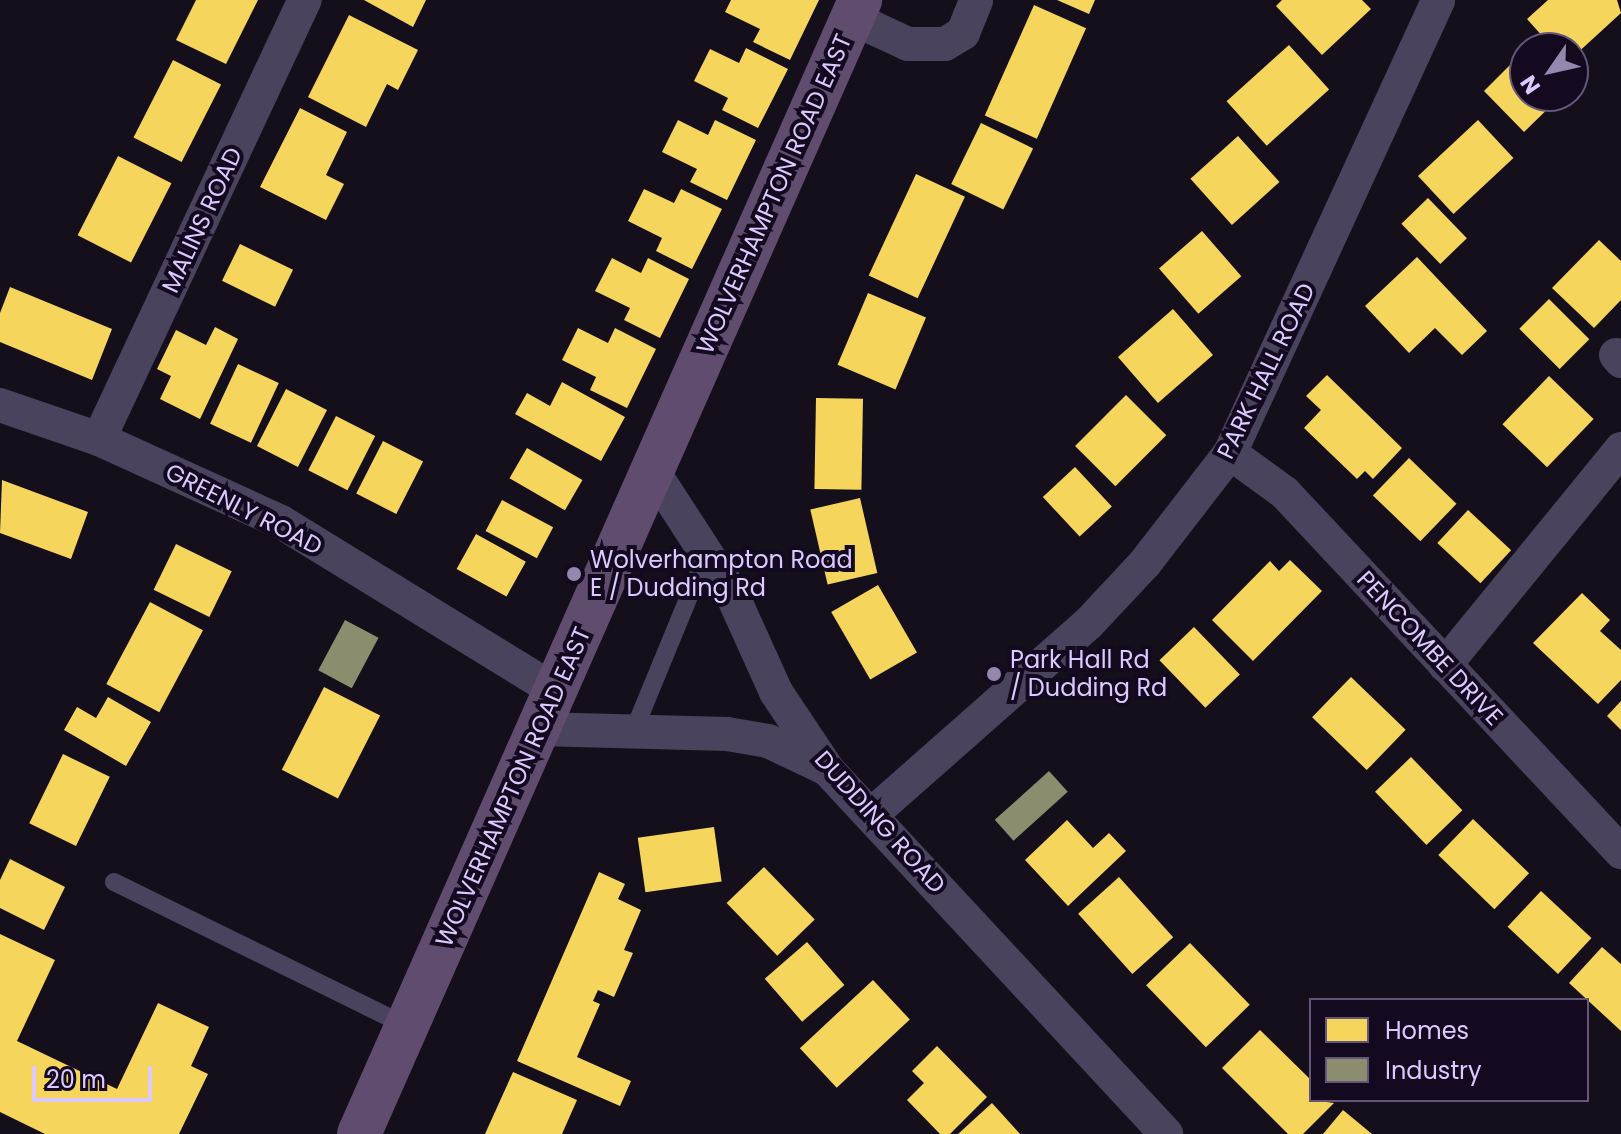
<!DOCTYPE html>
<style>
body{margin:0}
#map{position:relative;width:1621px;height:1134px;overflow:hidden;background:#140f1b;font-family:Poppins,sans-serif}
div>[style]{position:absolute}
.homes>*{inset:0;background:#f6d55c;transform-origin:0 0}
.industry>*{inset:0;background:#8c8c6e;transform-origin:0 0}
.service>*{height:18px;margin:-9px;padding:0 9px;transform-origin:9px;border-radius:9px;background:#4a435d}
.minor>*{height:34px;margin:-17px;padding:0 17px;transform-origin:17px;border-radius:17px;background:#4a435d}
.primary>*{height:44px;margin:-22px;padding:0 22px;transform-origin:22px;border-radius:22px;background:#604c6f}
.dots>*{width:22px;height:22px;translate:-50% -50%;box-sizing:border-box;border:4px solid #130a20;border-radius:50%}
span{translate:-50% -50%;white-space:nowrap;text-align:center;line-height:1.15;-webkit-text-stroke:8px #130a20;paint-order:stroke}
.street-label{font-size:24px;color:#dbc9ff}
.poi-label{font-size:24px;color:#dbc9ff}
.left{translate:0 -50%;text-align:left}
.legend{position:absolute;left:1309px;top:998px;width:280px;height:104px;box-sizing:border-box;background:#130a20;border:2px solid #635679;margin:0;padding:10px 14px;list-style:none;font-size:24px;color:#dbc9ff}
.legend li{display:flex;align-items:center;gap:16px;height:40px}
.legend b{width:40px;border:2px solid #635679}
.north{position:absolute;left:1509px;top:32px;width:80px;height:80px;box-sizing:border-box;background:#130a20;border:2px solid #635679;border-radius:50%;rotate:236deg;font-size:22px;font-weight:700;line-height:32px;text-align:center;color:#dbc9ff}
.north::after{content:'';display:block;margin:auto;width:28px;height:36px;background:#9588af;clip-path:polygon(50% 0,100% 100%,50% 72%,0 100%)}
.scale{position:absolute;left:32px;top:1066px;width:120px;height:36px;box-sizing:border-box;border:4px solid #dbc9ff;border-top:0;padding-left:10px;font-size:24px;line-height:28px;white-space:nowrap;color:#dbc9ff;-webkit-text-stroke:6px #130a20;paint-order:stroke}
</style>
<div id="map">
<div class="homes">
<div style="clip-path:polygon(196px 0,258px 0,226px 64px,176px 40px)"></div>
<div style="clip-path:polygon(364px 0,426px 0,413px 27px)"></div>
<div style="clip-path:polygon(731px 0,819px 0,790px 60px,753px 42px,760px 29px,725px 12px)"></div>
<div style="clip-path:polygon(1057px 0,1095px 0,1089px 14px)"></div>
<div style="clip-path:polygon(1282px 0,1362px 0,1371px 9px,1322px 55px,1276px 6px)"></div>
<div style="clip-path:polygon(1548px 0,1617px 0,1621px 13px,1573px 57px,1573px 48px,1553px 48px,1527px 19px)"></div>
<div style="left:1034px;top:5px;width:57px;height:121px;rotate:24deg"></div>
<div style="clip-path:polygon(349px 15px,418px 50px,398px 90px,387px 84px,366px 127px,308px 97px)"></div>
<div style="left:1289px;top:45px;width:60px;height:84px;rotate:48deg"></div>
<div style="clip-path:polygon(746px 48px,788px 69px,758px 128px,722px 110px,728px 98px,694px 81px,710px 49px,739px 63px)"></div>
<div style="clip-path:polygon(1525px 50px,1525px 96px,1561px 96px,1524px 132px,1484px 91px)"></div>
<div style="left:173px;top:60px;width:54px;height:87px;rotate:27deg"></div>
<div style="clip-path:polygon(300px 108px,347px 132px,326px 175px,344px 184px,326px 220px,260px 187px)"></div>
<div style="clip-path:polygon(678px 120px,708px 135px,715px 120px,756px 140px,727px 200px,690px 182px,697px 169px,662px 152px)"></div>
<div style="left:1478px;top:120px;width:52px;height:82px;rotate:47deg"></div>
<div style="left:981px;top:123px;width:58px;height:68px;rotate:26deg"></div>
<div style="left:1238px;top:136px;width:62px;height:64px;rotate:48deg"></div>
<div style="left:118px;top:156px;width:60px;height:89px;rotate:27deg"></div>
<div style="left:916px;top:174px;width:54px;height:112px;rotate:25deg"></div>
<div style="clip-path:polygon(644px 189px,674px 203px,681px 189px,722px 209px,692px 269px,656px 251px,662px 238px,628px 221px)"></div>
<div style="left:1428px;top:198px;width:56px;height:37px;rotate:46deg"></div>
<div style="left:1202px;top:231px;width:60px;height:57px;rotate:49deg"></div>
<div style="clip-path:polygon(1599px 240px,1621px 261px,1621px 300px,1594px 328px,1552px 288px)"></div>
<div style="left:240px;top:244px;width:59px;height:41px;rotate:26deg"></div>
<div style="clip-path:polygon(1417px 257px,1487px 331px,1462px 355px,1435px 328px,1409px 353px,1365px 306px)"></div>
<div style="clip-path:polygon(612px 258px,641px 273px,648px 258px,689px 279px,660px 338px,624px 320px,630px 308px,595px 291px)"></div>
<div style="clip-path:polygon(10px 287px,112px 329px,92px 380px,0 342px,0 313px)"></div>
<div style="left:868px;top:293px;width:63px;height:78px;rotate:23deg"></div>
<div style="left:1549px;top:299px;width:57px;height:42px;rotate:45deg"></div>
<div style="left:1173px;top:309px;width:61px;height:73px;rotate:49deg"></div>
<div style="clip-path:polygon(215px 327px,238px 339px,200px 419px,160px 399px,171px 376px,157px 369px,176px 330px,206px 345px)"></div>
<div style="clip-path:polygon(578px 328px,608px 343px,615px 328px,656px 349px,627px 408px,590px 390px,596px 377px,562px 360px)"></div>
<div style="left:238px;top:364px;width:45px;height:66px;rotate:25deg"></div>
<div style="clip-path:polygon(1327px 375px,1402px 448px,1373px 479px,1365px 471px,1357px 479px,1304px 428px,1321px 410px,1306px 396px)"></div>
<div style="left:1549px;top:376px;width:62px;height:67px;rotate:44deg"></div>
<div style="clip-path:polygon(562px 382px,625px 417px,601px 461px,515px 414px,527px 393px,550px 406px)"></div>
<div style="left:286px;top:389px;width:46px;height:64px;rotate:27deg"></div>
<div style="left:1126px;top:395px;width:57px;height:72px;rotate:45deg"></div>
<div style="left:816px;top:398px;width:47px;height:91px;rotate:1deg"></div>
<div style="left:336px;top:416px;width:44px;height:61px;rotate:27deg"></div>
<div style="left:383px;top:441px;width:45px;height:59px;rotate:27deg"></div>
<div style="left:527px;top:448px;width:64px;height:35px;rotate:30deg"></div>
<div style="left:1409px;top:458px;width:66px;height:52px;rotate:44deg"></div>
<div style="left:1075px;top:467px;width:54px;height:44px;rotate:47deg"></div>
<div style="clip-path:polygon(2px 480px,88px 512px,71px 559px,0 533px)"></div>
<div style="left:860px;top:498px;width:77px;height:51px;rotate:77deg"></div>
<div style="left:502px;top:500px;width:58px;height:35px;rotate:28deg"></div>
<div style="left:1468px;top:510px;width:59px;height:45px;rotate:43deg"></div>
<div style="left:476px;top:534px;width:57px;height:40px;rotate:29deg"></div>
<div style="left:176px;top:544px;width:62px;height:51px;rotate:26deg"></div>
<div style="clip-path:polygon(1290px 560px,1322px 591px,1253px 661px,1212px 620px,1270px 561px,1279px 571px)"></div>
<div style="left:878px;top:585px;width:78px;height:54px;rotate:60deg"></div>
<div style="clip-path:polygon(1582px 593px,1610px 620px,1600px 631px,1621px 650px,1621px 680px,1598px 704px,1533px 643px)"></div>
<div style="left:150px;top:602px;width:60px;height:93px;rotate:28deg"></div>
<div style="left:1194px;top:627px;width:66px;height:48px;rotate:46deg"></div>
<div style="left:1351px;top:677px;width:76px;height:56px;rotate:44deg"></div>
<div style="left:324px;top:687px;width:63px;height:93px;rotate:27deg"></div>
<div style="clip-path:polygon(108px 697px,151px 722px,126px 766px,64px 730px,77px 707px,96px 718px)"></div>
<div style="clip-path:polygon(1621px 701px,1621px 730px,1607px 716px)"></div>
<div style="left:63px;top:754px;width:52px;height:77px;rotate:26deg"></div>
<div style="left:1411px;top:757px;width:74px;height:50px;rotate:46deg"></div>
<div style="left:1473px;top:819px;width:78px;height:50px;rotate:44deg"></div>
<div style="clip-path:polygon(1067px 820px,1093px 848px,1109px 833px,1126px 851px,1068px 906px,1025px 860px)"></div>
<div style="left:714px;top:827px;width:55px;height:77px;rotate:82deg"></div>
<div style="clip-path:polygon(10px 859px,65px 887px,44px 930px,0 908px,0 880px)"></div>
<div style="left:764px;top:867px;width:73px;height:52px;rotate:46deg"></div>
<div style="clip-path:polygon(599px 872px,625px 884px,618px 899px,641px 910px,624px 950px,633px 953px,614px 997px,598px 990px,593px 1001px,600px 1004px,577px 1057px,631px 1081px,620px 1106px,517px 1061px)"></div>
<div style="left:1119px;top:877px;width:81px;height:55px;rotate:48deg"></div>
<div style="left:1541px;top:891px;width:69px;height:49px;rotate:43deg"></div>
<div style="clip-path:polygon(0 934px,55px 960px,17px 1041px,117px 1089px,158px 1003px,209px 1027px,191px 1066px,208px 1074px,179px 1134px,45px 1134px,0 1112px)"></div>
<div style="left:807px;top:942px;width:57px;height:56px;rotate:49deg"></div>
<div style="left:1190px;top:943px;width:86px;height:61px;rotate:46deg"></div>
<div style="clip-path:polygon(1602px 947px,1621px 964px,1621px 1031px,1569px 983px)"></div>
<div style="left:873px;top:980px;width:54px;height:100px;rotate:47deg"></div>
<div style="clip-path:polygon(1260px 1030px,1311px 1080px,1311px 1100px,1334px 1103px,1303px 1134px,1288px 1134px,1222px 1068px)"></div>
<div style="clip-path:polygon(937px 1046px,987px 1097px,950px 1134px,940px 1134px,907px 1100px,924px 1083px,912px 1071px)"></div>
<div style="clip-path:polygon(513px 1072px,577px 1100px,562px 1134px,485px 1134px)"></div>
<div style="clip-path:polygon(992px 1103px,1020px 1134px,958px 1134px)"></div>
<div style="clip-path:polygon(1343px 1110px,1372px 1134px,1323px 1134px)"></div>
</div>
<div class="industry">
<div style="left:345px;top:620px;width:38px;height:57px;rotate:28deg"></div>
<div style="left:1049px;top:771px;width:28px;height:73px;rotate:48deg"></div>
</div>
<div class="service">
<div style="left:634px;top:730px;width:191px;rotate:-67.6deg"></div>
<div style="left:114px;top:882px;width:326px;rotate:26.2deg"></div>
</div>
<div class="minor">
<div style="left:852px;top:18px;width:62px;rotate:24.9deg"></div>
<div style="left:908px;top:44px;width:37px"></div>
<div style="left:945px;top:44px;width:21px;rotate:-31deg"></div>
<div style="left:963px;top:33px;width:35px;rotate:-68deg"></div>
<div style="left:1616px;top:355px;width:8px;rotate:50deg"></div>
<div style="left:0;top:405px;width:105px;rotate:19deg"></div>
<div style="left:99px;top:439px;width:200px;rotate:24.5deg"></div>
<div style="left:281px;top:522px;width:323px;rotate:31.6deg"></div>
<div style="left:99px;top:439px;width:485px;rotate:-64.9deg"></div>
<div style="left:1230px;top:453px;width:68px;rotate:36deg"></div>
<div style="left:1285px;top:493px;width:492px;rotate:46.9deg"></div>
<div style="left:652px;top:470px;width:143px;rotate:57deg"></div>
<div style="left:730px;top:590px;width:112px;rotate:65.7deg"></div>
<div style="left:776px;top:692px;width:94px;rotate:56.3deg"></div>
<div style="left:828px;top:770px;width:497px;rotate:47.1deg"></div>
<div style="left:1445px;top:665px;width:279px;rotate:-50.8deg"></div>
<div style="left:538px;top:729px;width:189px;rotate:1.5deg"></div>
<div style="left:727px;top:734px;width:42px;rotate:9.7deg"></div>
<div style="left:768px;top:741px;width:65px;rotate:25.4deg"></div>
<div style="left:871px;top:815px;width:289px;rotate:-41.4deg"></div>
<div style="left:1088px;top:624px;width:83px;rotate:-46.9deg"></div>
<div style="left:1145px;top:563px;width:139px;rotate:-52.3deg"></div>
<div style="left:1230px;top:453px;width:498px;rotate:-65.3deg"></div>
</div>
<div class="primary">
<div style="left:359px;top:1134px;width:1240px;rotate:-66.16deg"></div>
</div>
<div class="dots">
<div style="left:574px;top:574px;background:#9588af"></div>
<div style="left:994px;top:674px;background:#9588af"></div>
</div>
<div class="street-label">
<span style="left:774px;top:194px;rotate:-66deg">WOLVERHAMPTON ROAD EAST</span>
<span style="left:202px;top:220px;rotate:-65deg">MALINS ROAD</span>
<span style="left:1266px;top:371px;rotate:-64deg">PARK HALL ROAD</span>
<span style="left:244px;top:509px;rotate:27deg">GREENLY ROAD</span>
<span style="left:1430px;top:648px;rotate:47deg">PENCOMBE DRIVE</span>
<span style="left:513px;top:787px;rotate:-66deg">WOLVERHAMPTON ROAD EAST</span>
<span style="left:880px;top:822px;rotate:48deg">DUDDING ROAD</span>
</div>
<div class="poi-label">
<span class="left" style="left:590px;top:574px">Wolverhampton Road<br>E / Dudding Rd</span>
<span class="left" style="left:1010px;top:674px">Park Hall Rd<br>/ Dudding Rd</span>
</div>
<ul class="legend">
<li><b style="height:22px;background:#f6d55c"></b>Homes</li>
<li><b style="height:22px;background:#8c8c6e"></b>Industry</li>
</ul>
<div class="north">N</div>
<div class="scale">20 m</div>
</div>
